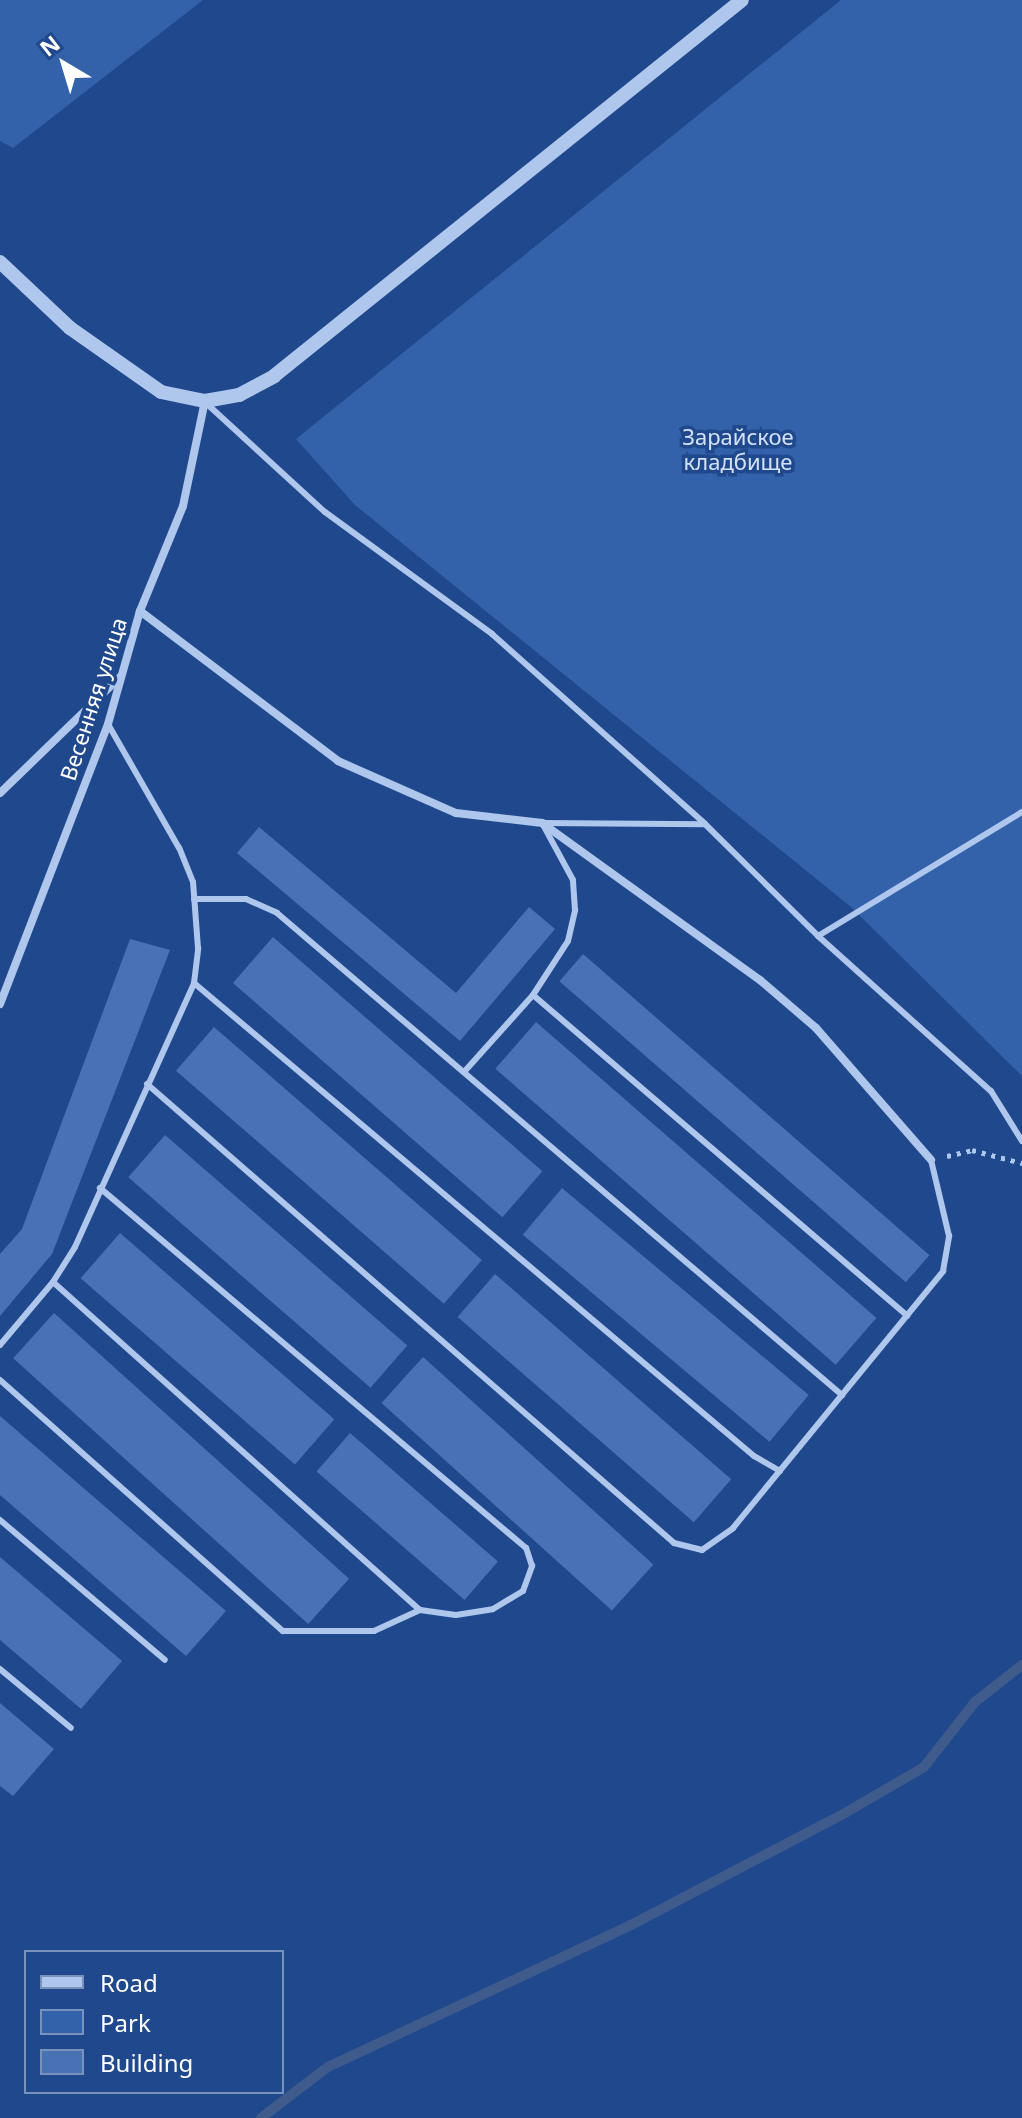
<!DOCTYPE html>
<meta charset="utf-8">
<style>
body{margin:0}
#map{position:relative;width:1022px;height:2118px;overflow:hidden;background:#20498d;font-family:"Noto Sans",sans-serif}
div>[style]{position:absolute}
.green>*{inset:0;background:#3462aa}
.stream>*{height:10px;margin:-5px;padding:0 5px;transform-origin:5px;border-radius:5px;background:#3e5b8c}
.building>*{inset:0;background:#4972b4;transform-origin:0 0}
.path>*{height:5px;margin-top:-2.5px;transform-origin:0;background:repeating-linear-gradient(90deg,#afc7ec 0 4px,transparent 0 10px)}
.service>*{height:6px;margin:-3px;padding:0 3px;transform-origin:3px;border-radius:3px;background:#afc7ec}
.minor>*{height:8px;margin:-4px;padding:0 4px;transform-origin:4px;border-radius:4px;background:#afc7ec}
.tertiary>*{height:14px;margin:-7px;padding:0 7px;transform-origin:7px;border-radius:7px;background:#afc7ec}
span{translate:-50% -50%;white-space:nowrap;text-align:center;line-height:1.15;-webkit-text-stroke:7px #20498d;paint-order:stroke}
.park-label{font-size:22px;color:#d4e2f9}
.street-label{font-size:22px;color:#fff}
.legend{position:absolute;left:24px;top:1950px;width:260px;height:144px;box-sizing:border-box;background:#20498d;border:2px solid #7992bb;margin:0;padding:10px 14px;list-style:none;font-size:24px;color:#fff}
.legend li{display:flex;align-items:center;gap:16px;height:40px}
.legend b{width:40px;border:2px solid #7992bb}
.north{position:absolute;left:24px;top:24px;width:80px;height:80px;-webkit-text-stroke:6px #20498d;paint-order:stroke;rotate:322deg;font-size:22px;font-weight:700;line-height:32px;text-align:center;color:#fff}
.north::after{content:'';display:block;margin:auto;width:28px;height:36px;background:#fff;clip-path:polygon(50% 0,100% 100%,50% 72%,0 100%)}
</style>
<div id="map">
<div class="green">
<div style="clip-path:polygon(0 0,203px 0,13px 148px,0 141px)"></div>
<div style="clip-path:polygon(841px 0,1022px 0,1022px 1076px,851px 907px,355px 505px,296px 439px)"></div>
</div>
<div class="stream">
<div style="left:261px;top:2118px;width:84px;rotate:-37.3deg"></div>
<div style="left:328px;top:2067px;width:335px;rotate:-25.1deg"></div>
<div style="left:631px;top:1925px;width:242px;rotate:-27.6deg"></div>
<div style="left:845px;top:1813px;width:91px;rotate:-30.2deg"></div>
<div style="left:924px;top:1767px;width:83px;rotate:-51.9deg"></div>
<div style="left:975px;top:1702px;width:60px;rotate:-38.2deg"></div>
</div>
<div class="building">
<div style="clip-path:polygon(259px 827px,456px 993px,529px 907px,555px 929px,460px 1041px,237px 853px)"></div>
<div style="left:273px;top:937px;width:357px;height:61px;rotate:41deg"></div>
<div style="clip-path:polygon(130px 939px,170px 950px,52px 1254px,0 1316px,0 1254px,22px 1229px)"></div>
<div style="left:583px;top:954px;width:459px;height:36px;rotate:41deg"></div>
<div style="left:536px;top:1022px;width:451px;height:62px;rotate:41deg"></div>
<div style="left:214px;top:1027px;width:355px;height:58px;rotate:41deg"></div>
<div style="left:165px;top:1135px;width:321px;height:56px;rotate:41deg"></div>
<div style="left:562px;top:1188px;width:322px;height:61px;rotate:40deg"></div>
<div style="left:120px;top:1233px;width:284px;height:60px;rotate:41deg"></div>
<div style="left:495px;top:1274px;width:313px;height:57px;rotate:41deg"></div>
<div style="left:54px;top:1313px;width:397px;height:61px;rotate:42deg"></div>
<div style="left:423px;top:1357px;width:310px;height:62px;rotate:42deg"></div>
<div style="clip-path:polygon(0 1416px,226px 1611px,186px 1656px,0 1495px)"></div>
<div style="left:350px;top:1433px;width:196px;height:51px;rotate:41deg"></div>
<div style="clip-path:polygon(0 1557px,122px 1661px,81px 1709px,0 1640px)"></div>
<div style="clip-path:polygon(0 1703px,54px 1749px,13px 1796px,0 1786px)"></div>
</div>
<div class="path">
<div style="left:947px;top:1156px;width:26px;rotate:-13deg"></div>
<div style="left:972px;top:1150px;width:52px;rotate:14.6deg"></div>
</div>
<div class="service">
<div style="left:207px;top:404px;width:160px;rotate:42.5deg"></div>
<div style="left:325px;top:512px;width:207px;rotate:36.1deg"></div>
<div style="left:492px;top:634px;width:285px;rotate:41.7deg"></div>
<div style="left:194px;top:899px;width:52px"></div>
<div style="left:246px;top:899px;width:34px;rotate:24deg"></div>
<div style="left:277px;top:913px;width:743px;rotate:40.47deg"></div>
<div style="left:818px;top:936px;width:239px;rotate:-31.3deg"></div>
<div style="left:194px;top:983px;width:733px;rotate:40.19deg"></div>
<div style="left:754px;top:1456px;width:30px;rotate:30deg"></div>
<div style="left:533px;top:995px;width:493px;rotate:40.6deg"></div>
<div style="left:464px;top:1072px;width:103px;rotate:-48.1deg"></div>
<div style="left:533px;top:995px;width:64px;rotate:-57.1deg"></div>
<div style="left:568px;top:941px;width:32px;rotate:-77deg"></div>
<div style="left:575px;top:910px;width:30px;rotate:-94deg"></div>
<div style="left:573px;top:880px;width:65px;rotate:-118.5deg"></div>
<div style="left:542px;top:823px;width:163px;rotate:0.4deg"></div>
<div style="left:705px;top:824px;width:159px;rotate:44.7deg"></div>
<div style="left:818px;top:936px;width:232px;rotate:41.9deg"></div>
<div style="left:991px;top:1091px;width:59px;rotate:58.2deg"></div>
<div style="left:147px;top:1084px;width:699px;rotate:41.05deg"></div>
<div style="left:674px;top:1543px;width:29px;rotate:14deg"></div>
<div style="left:702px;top:1550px;width:38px;rotate:-35deg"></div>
<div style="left:733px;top:1528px;width:332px;rotate:-50.7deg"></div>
<div style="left:943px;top:1271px;width:36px;rotate:-80deg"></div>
<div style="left:949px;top:1236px;width:78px;rotate:-103.3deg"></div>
<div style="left:53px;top:1282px;width:492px;rotate:41.8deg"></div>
<div style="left:0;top:1345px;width:82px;rotate:-49.9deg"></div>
<div style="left:53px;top:1282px;width:41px;rotate:-57.8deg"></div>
<div style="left:75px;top:1247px;width:290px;rotate:-65.7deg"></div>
<div style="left:194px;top:983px;width:35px;rotate:-83deg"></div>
<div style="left:198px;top:948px;width:66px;rotate:-94.3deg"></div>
<div style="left:193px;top:882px;width:37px;rotate:-112deg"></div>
<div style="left:179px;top:848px;width:143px;rotate:-119.8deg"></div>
<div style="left:0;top:1380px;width:378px;rotate:41.6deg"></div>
<div style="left:283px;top:1631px;width:91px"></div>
<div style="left:374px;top:1631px;width:51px;rotate:-24.5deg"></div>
<div style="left:420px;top:1610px;width:36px;rotate:8deg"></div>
<div style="left:456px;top:1615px;width:37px;rotate:-9deg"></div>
<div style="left:493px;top:1609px;width:35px;rotate:-31deg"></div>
<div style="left:523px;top:1591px;width:27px;rotate:-70deg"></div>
<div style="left:532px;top:1566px;width:19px;rotate:-108deg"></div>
<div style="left:526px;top:1548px;width:558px;rotate:-139.8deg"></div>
<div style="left:0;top:1520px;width:216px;rotate:40.3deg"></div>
<div style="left:0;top:1669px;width:92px;rotate:39.7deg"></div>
</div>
<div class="minor">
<div style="left:140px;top:611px;width:248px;rotate:37.1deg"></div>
<div style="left:338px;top:761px;width:129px;rotate:23.8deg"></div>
<div style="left:456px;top:813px;width:87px;rotate:6.6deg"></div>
<div style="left:542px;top:823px;width:269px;rotate:35.8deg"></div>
<div style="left:760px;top:980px;width:74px;rotate:40.6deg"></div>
<div style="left:816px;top:1028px;width:175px;rotate:48.9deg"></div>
<div style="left:0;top:793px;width:167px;rotate:-44deg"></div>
<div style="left:0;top:1004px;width:300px;rotate:-68.9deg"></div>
<div style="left:108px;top:724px;width:117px;rotate:-74.2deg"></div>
<div style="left:140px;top:611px;width:113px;rotate:-67.7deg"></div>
<div style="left:183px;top:506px;width:107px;rotate:-78.2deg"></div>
</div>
<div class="tertiary">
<div style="left:0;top:262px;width:96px;rotate:43.3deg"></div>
<div style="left:70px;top:328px;width:111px;rotate:35.1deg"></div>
<div style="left:161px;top:392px;width:45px;rotate:11.6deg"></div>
<div style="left:205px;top:401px;width:35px;rotate:-10deg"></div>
<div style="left:239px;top:395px;width:40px;rotate:-28deg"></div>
<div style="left:274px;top:376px;width:600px;rotate:-38.78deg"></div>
</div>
<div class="park-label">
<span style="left:738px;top:449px">Зарайское<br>кладбище</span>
</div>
<div class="street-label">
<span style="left:93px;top:699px;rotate:-72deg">Весенняя улица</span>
</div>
<ul class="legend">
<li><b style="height:10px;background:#afc7ec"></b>Road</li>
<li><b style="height:22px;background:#3462aa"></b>Park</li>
<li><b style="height:22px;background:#4972b4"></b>Building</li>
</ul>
<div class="north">N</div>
</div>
